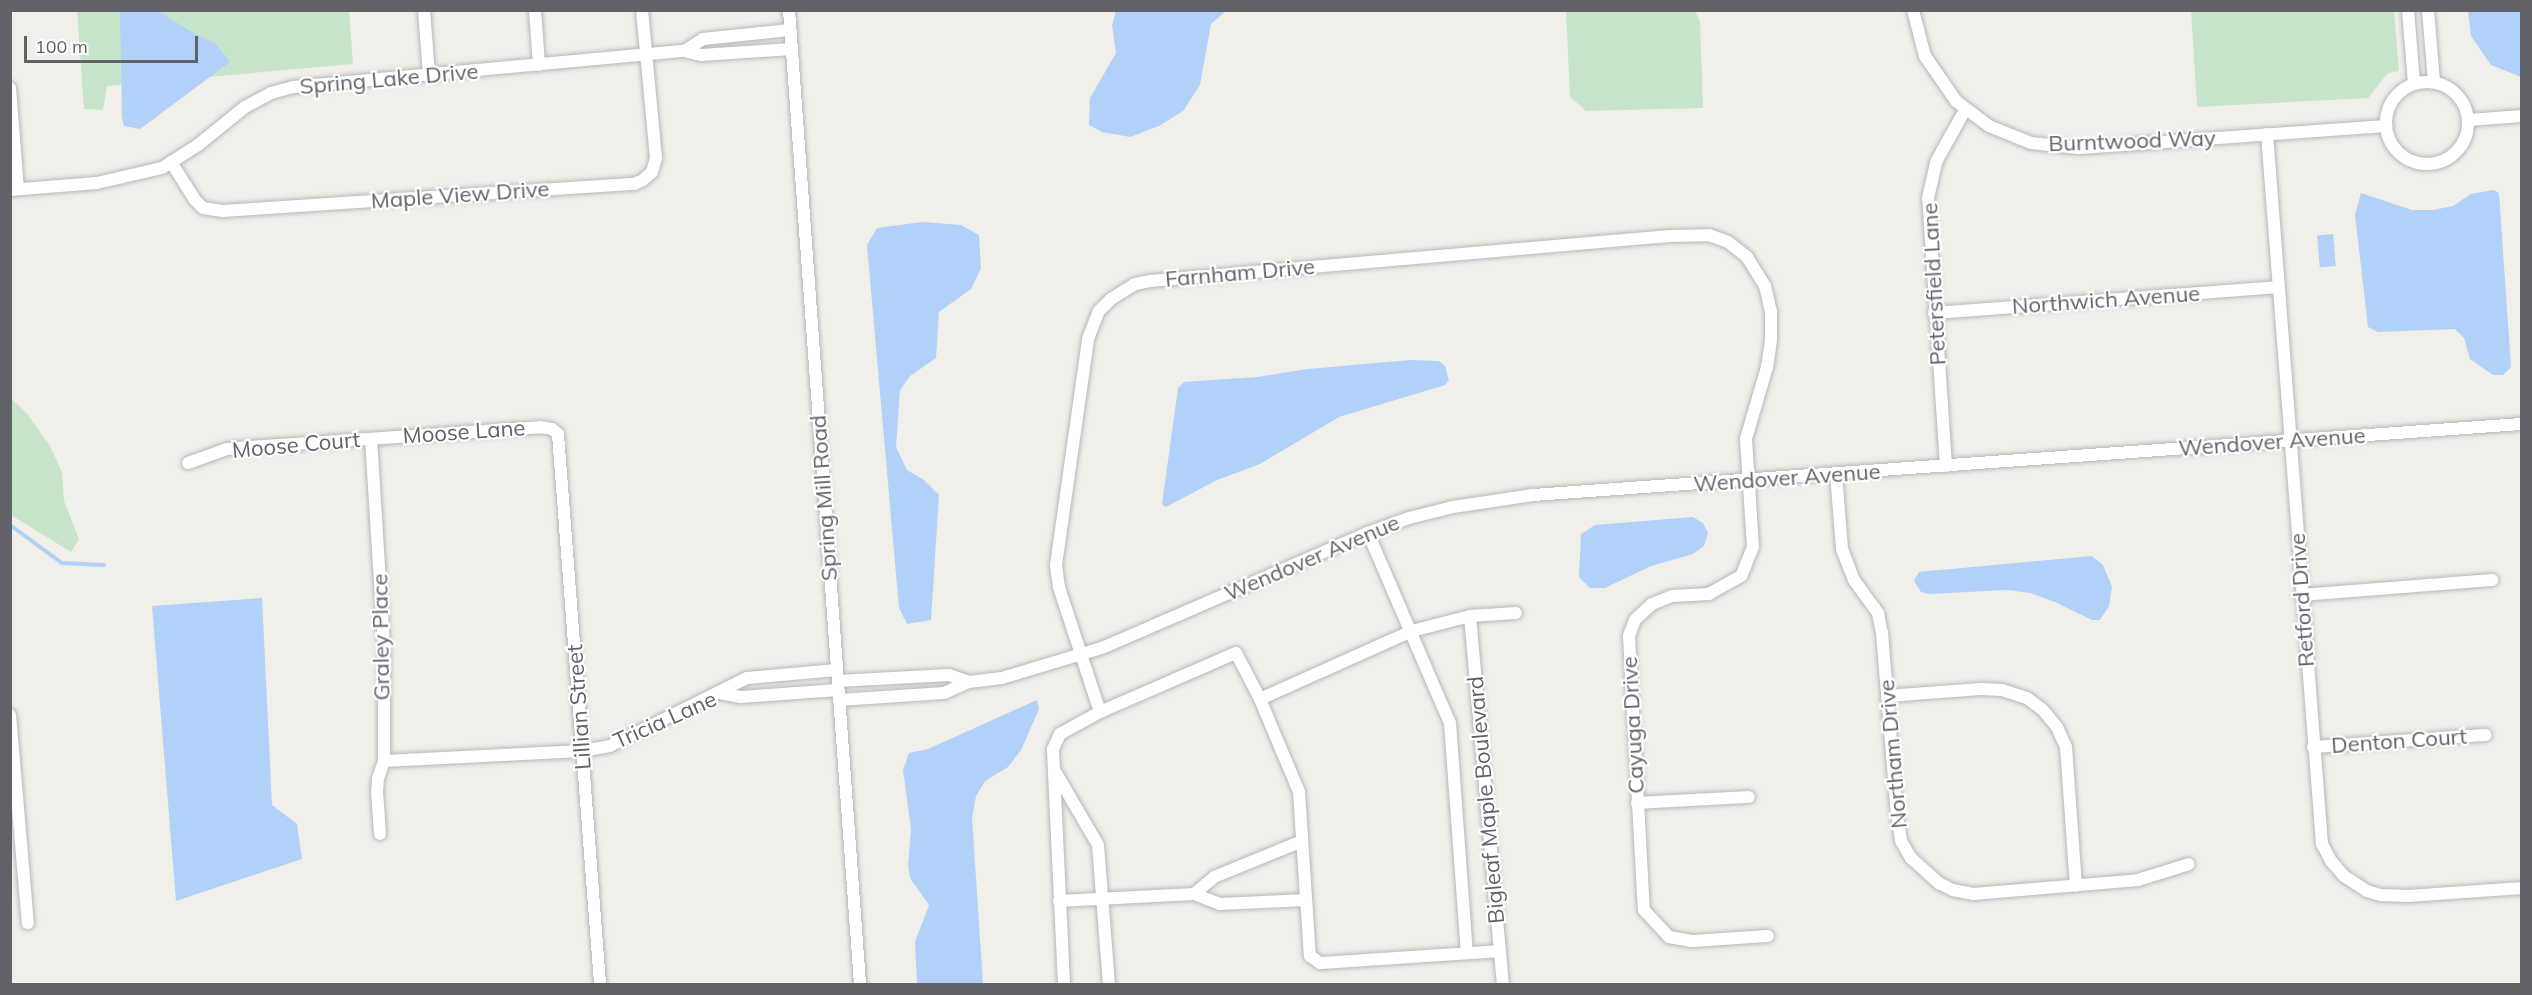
<!DOCTYPE html>
<style>
body{margin:0}
#map{position:relative;width:2532px;height:995px;overflow:hidden;background:#f0efe9;font-family:Mulish,sans-serif}
div>[style]{position:absolute}
.green>*{inset:0;background:#c8e5cb}
.water>*{inset:0;background:#b1d1f8;transform-origin:0 0}
.stream>*{height:4px;margin:-2px;padding:0 2px;transform-origin:2px;border-radius:2px;background:#b1d1f8}
.roads{filter:drop-shadow(0 0 2px #b5b7bb) drop-shadow(0 0 2px #b5b7bb)}
.minor>*{height:12px;margin:-6px;padding:0 6px;transform-origin:6px;border-radius:6px;background:#fff}
.minor>.ring{margin:-6px;padding:0;box-sizing:content-box;background:none;border:12px solid #fff;border-radius:50%}
span{translate:-50% -50%;white-space:nowrap;text-align:center;line-height:1.15;-webkit-text-stroke:4.5px #fff;paint-order:stroke}
.street-label{font-size:22px;color:#606267}
.frame{position:absolute;inset:0;border:12px solid #606267;pointer-events:none}
.scale{position:absolute;left:24px;top:36px;width:174px;height:27px;box-sizing:border-box;border:3px solid #606267;border-top:0;padding-left:8px;font-size:18px;line-height:21px;white-space:nowrap;color:#606267;-webkit-text-stroke:4px #fff;paint-order:stroke}
</style>
<div id="map">
<div class="green">
<div style="clip-path:polygon(77px 11px,349px 11px,353px 64px,107px 86px,103px 110px,84px 109px)"></div>
<div style="clip-path:polygon(1566px 11px,1695px 11px,1700px 21px,1703px 108px,1586px 111px,1570px 97px)"></div>
<div style="clip-path:polygon(2191px 11px,2394px 11px,2399px 71px,2388px 73px,2368px 98px,2197px 107px)"></div>
<div style="clip-path:polygon(10px 397px,28px 415px,50px 446px,62px 472px,64px 501px,79px 539px,71px 552px,11px 515px)"></div>
</div>
<div class="water">
<div style="clip-path:polygon(125px 11px,158px 11px,195px 34px,215px 43px,230px 62px,140px 129px,124px 126px,122px 117px,120px 13px)"></div>
<div style="clip-path:polygon(1116px 11px,1226px 11px,1211px 24px,1200px 85px,1183px 111px,1159px 126px,1130px 137px,1102px 132px,1089px 125px,1090px 98px,1116px 53px,1112px 25px)"></div>
<div style="clip-path:polygon(2468px 11px,2521px 11px,2521px 77px,2491px 65px,2471px 36px)"></div>
<div style="clip-path:polygon(2493px 190px,2499px 193px,2511px 367px,2503px 375px,2493px 375px,2470px 359px,2464px 338px,2455px 329px,2378px 332px,2368px 327px,2355px 215px,2361px 193px,2412px 210px,2433px 210px,2453px 206px,2471px 194px)"></div>
<div style="clip-path:polygon(922px 222px,961px 225px,979px 235px,981px 268px,971px 289px,939px 312px,936px 358px,910px 376px,900px 390px,896px 447px,907px 470px,924px 480px,939px 495px,931px 620px,907px 624px,899px 608px,867px 245px,877px 228px)"></div>
<div style="left:2333px;top:234px;width:32px;height:16px;rotate:85deg"></div>
<div style="clip-path:polygon(1410px 360px,1439px 361px,1445px 366px,1449px 380px,1445px 385px,1339px 417px,1260px 464px,1217px 480px,1166px 507px,1162px 504px,1178px 388px,1184px 382px,1257px 377px,1308px 369px)"></div>
<div style="clip-path:polygon(1693px 517px,1703px 523px,1708px 533px,1704px 546px,1693px 554px,1651px 566px,1605px 588px,1590px 588px,1579px 577px,1581px 534px,1595px 525px)"></div>
<div style="clip-path:polygon(2092px 556px,2103px 565px,2112px 587px,2109px 606px,2100px 620px,2092px 620px,2055px 602px,2030px 593px,2007px 590px,1928px 594px,1921px 592px,1914px 581px,1919px 572px)"></div>
<div style="clip-path:polygon(262px 598px,272px 805px,297px 824px,302px 859px,176px 901px,152px 606px)"></div>
<div style="clip-path:polygon(1037px 700px,1039px 709px,1021px 750px,1008px 767px,985px 781px,976px 796px,972px 818px,983px 984px,917px 984px,915px 942px,929px 905px,910px 878px,908px 865px,911px 829px,903px 770px,909px 753px,928px 749px)"></div>
</div>
<div class="stream">
<div style="left:10px;top:525px;width:64px;rotate:36.2deg"></div>
<div style="left:62px;top:563px;width:42px;rotate:2.7deg"></div>
</div>
<div class="roads">
<div class="minor">
<div style="left:424px;top:10px;width:65px;rotate:85.6deg"></div>
<div style="left:535px;top:10px;width:55px;rotate:85.8deg"></div>
<div style="left:789px;top:10px;width:977px;rotate:85.83deg"></div>
<div style="left:1913px;top:10px;width:48px;rotate:75.4deg"></div>
<div style="left:1925px;top:56px;width:55px;rotate:55.4deg"></div>
<div style="left:1956px;top:101px;width:41px;rotate:37.1deg"></div>
<div style="left:1989px;top:126px;width:45px;rotate:22deg"></div>
<div style="left:2031px;top:143px;width:48px;rotate:5.9deg"></div>
<div style="left:2079px;top:148px;width:308px;rotate:-4.1deg"></div>
<div style="left:2408px;top:10px;width:73px;rotate:85.3deg"></div>
<div style="left:2428px;top:10px;width:72px;rotate:85.2deg"></div>
<div style="left:684px;top:51px;width:22px;rotate:-32deg"></div>
<div style="left:703px;top:39px;width:87px;rotate:-5.9deg"></div>
<div class="ring" style="left:2386px;top:82px;width:70px;height:70px"></div>
<div style="left:10px;top:88px;width:101px;rotate:85.5deg"></div>
<div style="left:2469px;top:120px;width:53px;rotate:-4.3deg"></div>
<div style="left:2267px;top:134px;width:712px;rotate:85.57deg"></div>
<div style="left:2322px;top:844px;width:19px;rotate:62deg"></div>
<div style="left:2331px;top:861px;width:20px;rotate:49deg"></div>
<div style="left:2344px;top:876px;width:27px;rotate:33deg"></div>
<div style="left:2367px;top:891px;width:14px;rotate:17deg"></div>
<div style="left:2380px;top:895px;width:28px;rotate:2deg"></div>
<div style="left:2408px;top:896px;width:114px;rotate:-4deg"></div>
<div style="left:171px;top:162px;width:45px;rotate:57.7deg"></div>
<div style="left:195px;top:200px;width:11px;rotate:45deg"></div>
<div style="left:203px;top:208px;width:20px;rotate:9deg"></div>
<div style="left:223px;top:211px;width:412px;rotate:-3.8deg"></div>
<div style="left:634px;top:184px;width:10px;rotate:-24deg"></div>
<div style="left:643px;top:180px;width:12px;rotate:-42deg"></div>
<div style="left:652px;top:172px;width:15px;rotate:-74deg"></div>
<div style="left:656px;top:158px;width:149px;rotate:-95.4deg"></div>
<div style="left:10px;top:190px;width:87px;rotate:-4.6deg"></div>
<div style="left:97px;top:183px;width:67px;rotate:-13deg"></div>
<div style="left:162px;top:168px;width:43px;rotate:-32.6deg"></div>
<div style="left:198px;top:145px;width:60px;rotate:-39deg"></div>
<div style="left:245px;top:107px;width:30px;rotate:-28deg"></div>
<div style="left:271px;top:93px;width:24px;rotate:-15deg"></div>
<div style="left:294px;top:87px;width:392px;rotate:-5.3deg"></div>
<div style="left:684px;top:51px;width:17px;rotate:13deg"></div>
<div style="left:701px;top:55px;width:91px;rotate:-3.8deg"></div>
<div style="left:1934px;top:313px;width:344px;rotate:-4.3deg"></div>
<div style="left:371px;top:439px;width:205px;rotate:86.4deg"></div>
<div style="left:384px;top:644px;width:117px;rotate:90deg"></div>
<div style="left:384px;top:761px;width:18px;rotate:109deg"></div>
<div style="left:378px;top:778px;width:13px;rotate:94deg"></div>
<div style="left:377px;top:791px;width:43px;rotate:86deg"></div>
<div style="left:188px;top:463px;width:41px;rotate:-19.7deg"></div>
<div style="left:227px;top:449px;width:23px;rotate:-5deg"></div>
<div style="left:250px;top:447px;width:291px;rotate:-3.9deg"></div>
<div style="left:540px;top:427px;width:12px;rotate:9deg"></div>
<div style="left:552px;top:429px;width:8px;rotate:40deg"></div>
<div style="left:558px;top:434px;width:552px;rotate:85.63deg"></div>
<div style="left:1946px;top:466px;width:269px;rotate:-93.8deg"></div>
<div style="left:1928px;top:198px;width:37px;rotate:-77deg"></div>
<div style="left:1936px;top:162px;width:60px;rotate:-60.9deg"></div>
<div style="left:1836px;top:474px;width:75px;rotate:85.4deg"></div>
<div style="left:1842px;top:549px;width:33px;rotate:69deg"></div>
<div style="left:1854px;top:580px;width:41px;rotate:54deg"></div>
<div style="left:1878px;top:613px;width:20px;rotate:79deg"></div>
<div style="left:1882px;top:633px;width:183px;rotate:85.3deg"></div>
<div style="left:1897px;top:815px;width:26px;rotate:81deg"></div>
<div style="left:1901px;top:841px;width:20px;rotate:60deg"></div>
<div style="left:1911px;top:858px;width:38px;rotate:42deg"></div>
<div style="left:1939px;top:883px;width:16px;rotate:27deg"></div>
<div style="left:1953px;top:890px;width:20px;rotate:11deg"></div>
<div style="left:1973px;top:894px;width:166px;rotate:-4.8deg"></div>
<div style="left:2138px;top:880px;width:53px;rotate:-17.4deg"></div>
<div style="left:1368px;top:533px;width:207px;rotate:66.7deg"></div>
<div style="left:1450px;top:723px;width:231px;rotate:85.8deg"></div>
<div style="left:2301px;top:595px;width:192px;rotate:-4.5deg"></div>
<div style="left:1470px;top:616px;width:369px;rotate:84.9deg"></div>
<div style="left:838px;top:681px;width:111px;rotate:-3.1deg"></div>
<div style="left:949px;top:675px;width:21px;rotate:19deg"></div>
<div style="left:969px;top:682px;width:33px;rotate:-7deg"></div>
<div style="left:1002px;top:678px;width:104px;rotate:-16.7deg"></div>
<div style="left:1102px;top:648px;width:290px;rotate:-23.4deg"></div>
<div style="left:1368px;top:533px;width:44px;rotate:-20.1deg"></div>
<div style="left:1409px;top:518px;width:45px;rotate:-14deg"></div>
<div style="left:1453px;top:507px;width:81px;rotate:-8.5deg"></div>
<div style="left:1533px;top:495px;width:992px;rotate:-4.11deg"></div>
<div style="left:720px;top:693px;width:21px;rotate:11deg"></div>
<div style="left:741px;top:697px;width:97px;rotate:-4.1deg"></div>
<div style="left:1887px;top:696px;width:94px;rotate:-4.3deg"></div>
<div style="left:1981px;top:689px;width:21px;rotate:3deg"></div>
<div style="left:2002px;top:690px;width:26px;rotate:18deg"></div>
<div style="left:2027px;top:698px;width:20px;rotate:37deg"></div>
<div style="left:2043px;top:710px;width:22px;rotate:51deg"></div>
<div style="left:2057px;top:727px;width:22px;rotate:66deg"></div>
<div style="left:2066px;top:747px;width:139px;rotate:85.9deg"></div>
<div style="left:1260px;top:699px;width:167px;rotate:-24.1deg"></div>
<div style="left:1412px;top:631px;width:60px;rotate:-14.5deg"></div>
<div style="left:1470px;top:616px;width:46px;rotate:-3.7deg"></div>
<div style="left:839px;top:700px;width:105px;rotate:-3.8deg"></div>
<div style="left:944px;top:693px;width:27px;rotate:-24deg"></div>
<div style="left:1100px;top:712px;width:132px;rotate:-108.2deg"></div>
<div style="left:1059px;top:587px;width:22px;rotate:-98deg"></div>
<div style="left:1056px;top:565px;width:228px;rotate:-81.9deg"></div>
<div style="left:1088px;top:339px;width:30px;rotate:-69deg"></div>
<div style="left:1099px;top:311px;width:17px;rotate:-45deg"></div>
<div style="left:1111px;top:299px;width:28px;rotate:-32deg"></div>
<div style="left:1135px;top:284px;width:15px;rotate:-11deg"></div>
<div style="left:1150px;top:281px;width:522px;rotate:-4.95deg"></div>
<div style="left:1670px;top:236px;width:39px;rotate:-1deg"></div>
<div style="left:1709px;top:235px;width:20px;rotate:20deg"></div>
<div style="left:1728px;top:242px;width:24px;rotate:38deg"></div>
<div style="left:1747px;top:257px;width:34px;rotate:58deg"></div>
<div style="left:1765px;top:286px;width:26px;rotate:77deg"></div>
<div style="left:1771px;top:311px;width:29px;rotate:90deg"></div>
<div style="left:1771px;top:340px;width:27px;rotate:98deg"></div>
<div style="left:1767px;top:367px;width:75px;rotate:106.3deg"></div>
<div style="left:1746px;top:439px;width:108px;rotate:86.3deg"></div>
<div style="left:1753px;top:547px;width:31px;rotate:112deg"></div>
<div style="left:1741px;top:576px;width:37px;rotate:151deg"></div>
<div style="left:1709px;top:594px;width:37px;rotate:177deg"></div>
<div style="left:1672px;top:596px;width:22px;rotate:158deg"></div>
<div style="left:1652px;top:604px;width:23px;rotate:137deg"></div>
<div style="left:1635px;top:620px;width:17px;rotate:111deg"></div>
<div style="left:1629px;top:636px;width:274px;rotate:86.9deg"></div>
<div style="left:1644px;top:910px;width:37px;rotate:47deg"></div>
<div style="left:1669px;top:937px;width:23px;rotate:10deg"></div>
<div style="left:1692px;top:941px;width:76px;rotate:-3.8deg"></div>
<div style="left:10px;top:715px;width:209px;rotate:85.1deg"></div>
<div style="left:2313px;top:747px;width:173px;rotate:-4deg"></div>
<div style="left:384px;top:761px;width:198px;rotate:-2.9deg"></div>
<div style="left:582px;top:751px;width:28px;rotate:-10deg"></div>
<div style="left:610px;top:746px;width:153px;rotate:-26.4deg"></div>
<div style="left:747px;top:678px;width:90px;rotate:-5.1deg"></div>
<div style="left:1056px;top:773px;width:83px;rotate:59.7deg"></div>
<div style="left:1098px;top:845px;width:139px;rotate:85.5deg"></div>
<div style="left:1637px;top:803px;width:112px;rotate:-3.1deg"></div>
<div style="left:1194px;top:894px;width:26px;rotate:-40deg"></div>
<div style="left:1214px;top:877px;width:95px;rotate:-22.2deg"></div>
<div style="left:1059px;top:901px;width:135px;rotate:-3deg"></div>
<div style="left:1194px;top:894px;width:28px;rotate:21deg"></div>
<div style="left:1220px;top:904px;width:86px;rotate:-2.7deg"></div>
<div style="left:1064px;top:984px;width:235px;rotate:-92.7deg"></div>
<div style="left:1053px;top:749px;width:17px;rotate:-65deg"></div>
<div style="left:1060px;top:734px;width:46px;rotate:-28.8deg"></div>
<div style="left:1100px;top:712px;width:148px;rotate:-23.5deg"></div>
<div style="left:1236px;top:653px;width:52px;rotate:62.4deg"></div>
<div style="left:1260px;top:699px;width:101px;rotate:67.2deg"></div>
<div style="left:1299px;top:792px;width:164px;rotate:86.2deg"></div>
<div style="left:1310px;top:956px;width:12px;rotate:35deg"></div>
<div style="left:1320px;top:963px;width:179px;rotate:-3.8deg"></div>
</div>
</div>
<div class="street-label">
<span style="left:389px;top:79px;rotate:-5deg">Spring Lake Drive</span>
<span style="left:2132px;top:141px;rotate:-2deg">Burntwood Way</span>
<span style="left:460px;top:195px;rotate:-4deg">Maple View Drive</span>
<span style="left:1240px;top:273px;rotate:-5deg">Farnham Drive</span>
<span style="left:1934px;top:284px;rotate:-93deg">Petersfield Lane</span>
<span style="left:2106px;top:300px;rotate:-4deg">Northwich Avenue</span>
<span style="left:464px;top:432px;rotate:-4deg">Moose Lane</span>
<span style="left:2272px;top:442px;rotate:-4deg">Wendover Avenue</span>
<span style="left:296px;top:445px;rotate:-5deg">Moose Court</span>
<span style="left:1787px;top:478px;rotate:-4deg">Wendover Avenue</span>
<span style="left:824px;top:498px;rotate:-94deg">Spring Mill Road</span>
<span style="left:1312px;top:558px;rotate:-23deg">Wendover Avenue</span>
<span style="left:2302px;top:600px;rotate:-94deg">Retford Drive</span>
<span style="left:381px;top:637px;rotate:-91deg">Graley Place</span>
<span style="left:579px;top:707px;rotate:-94deg">Lillian Street</span>
<span style="left:665px;top:720px;rotate:-24deg">Tricia Lane</span>
<span style="left:1633px;top:725px;rotate:-93deg">Cayuga Drive</span>
<span style="left:2399px;top:741px;rotate:-4deg">Denton Court</span>
<span style="left:1893px;top:754px;rotate:-95deg">Northam Drive</span>
<span style="left:1486px;top:800px;rotate:-95deg">Bigleaf Maple Boulevard</span>
</div>
<div class="frame"></div>
<div class="scale">100 m</div>
</div>
